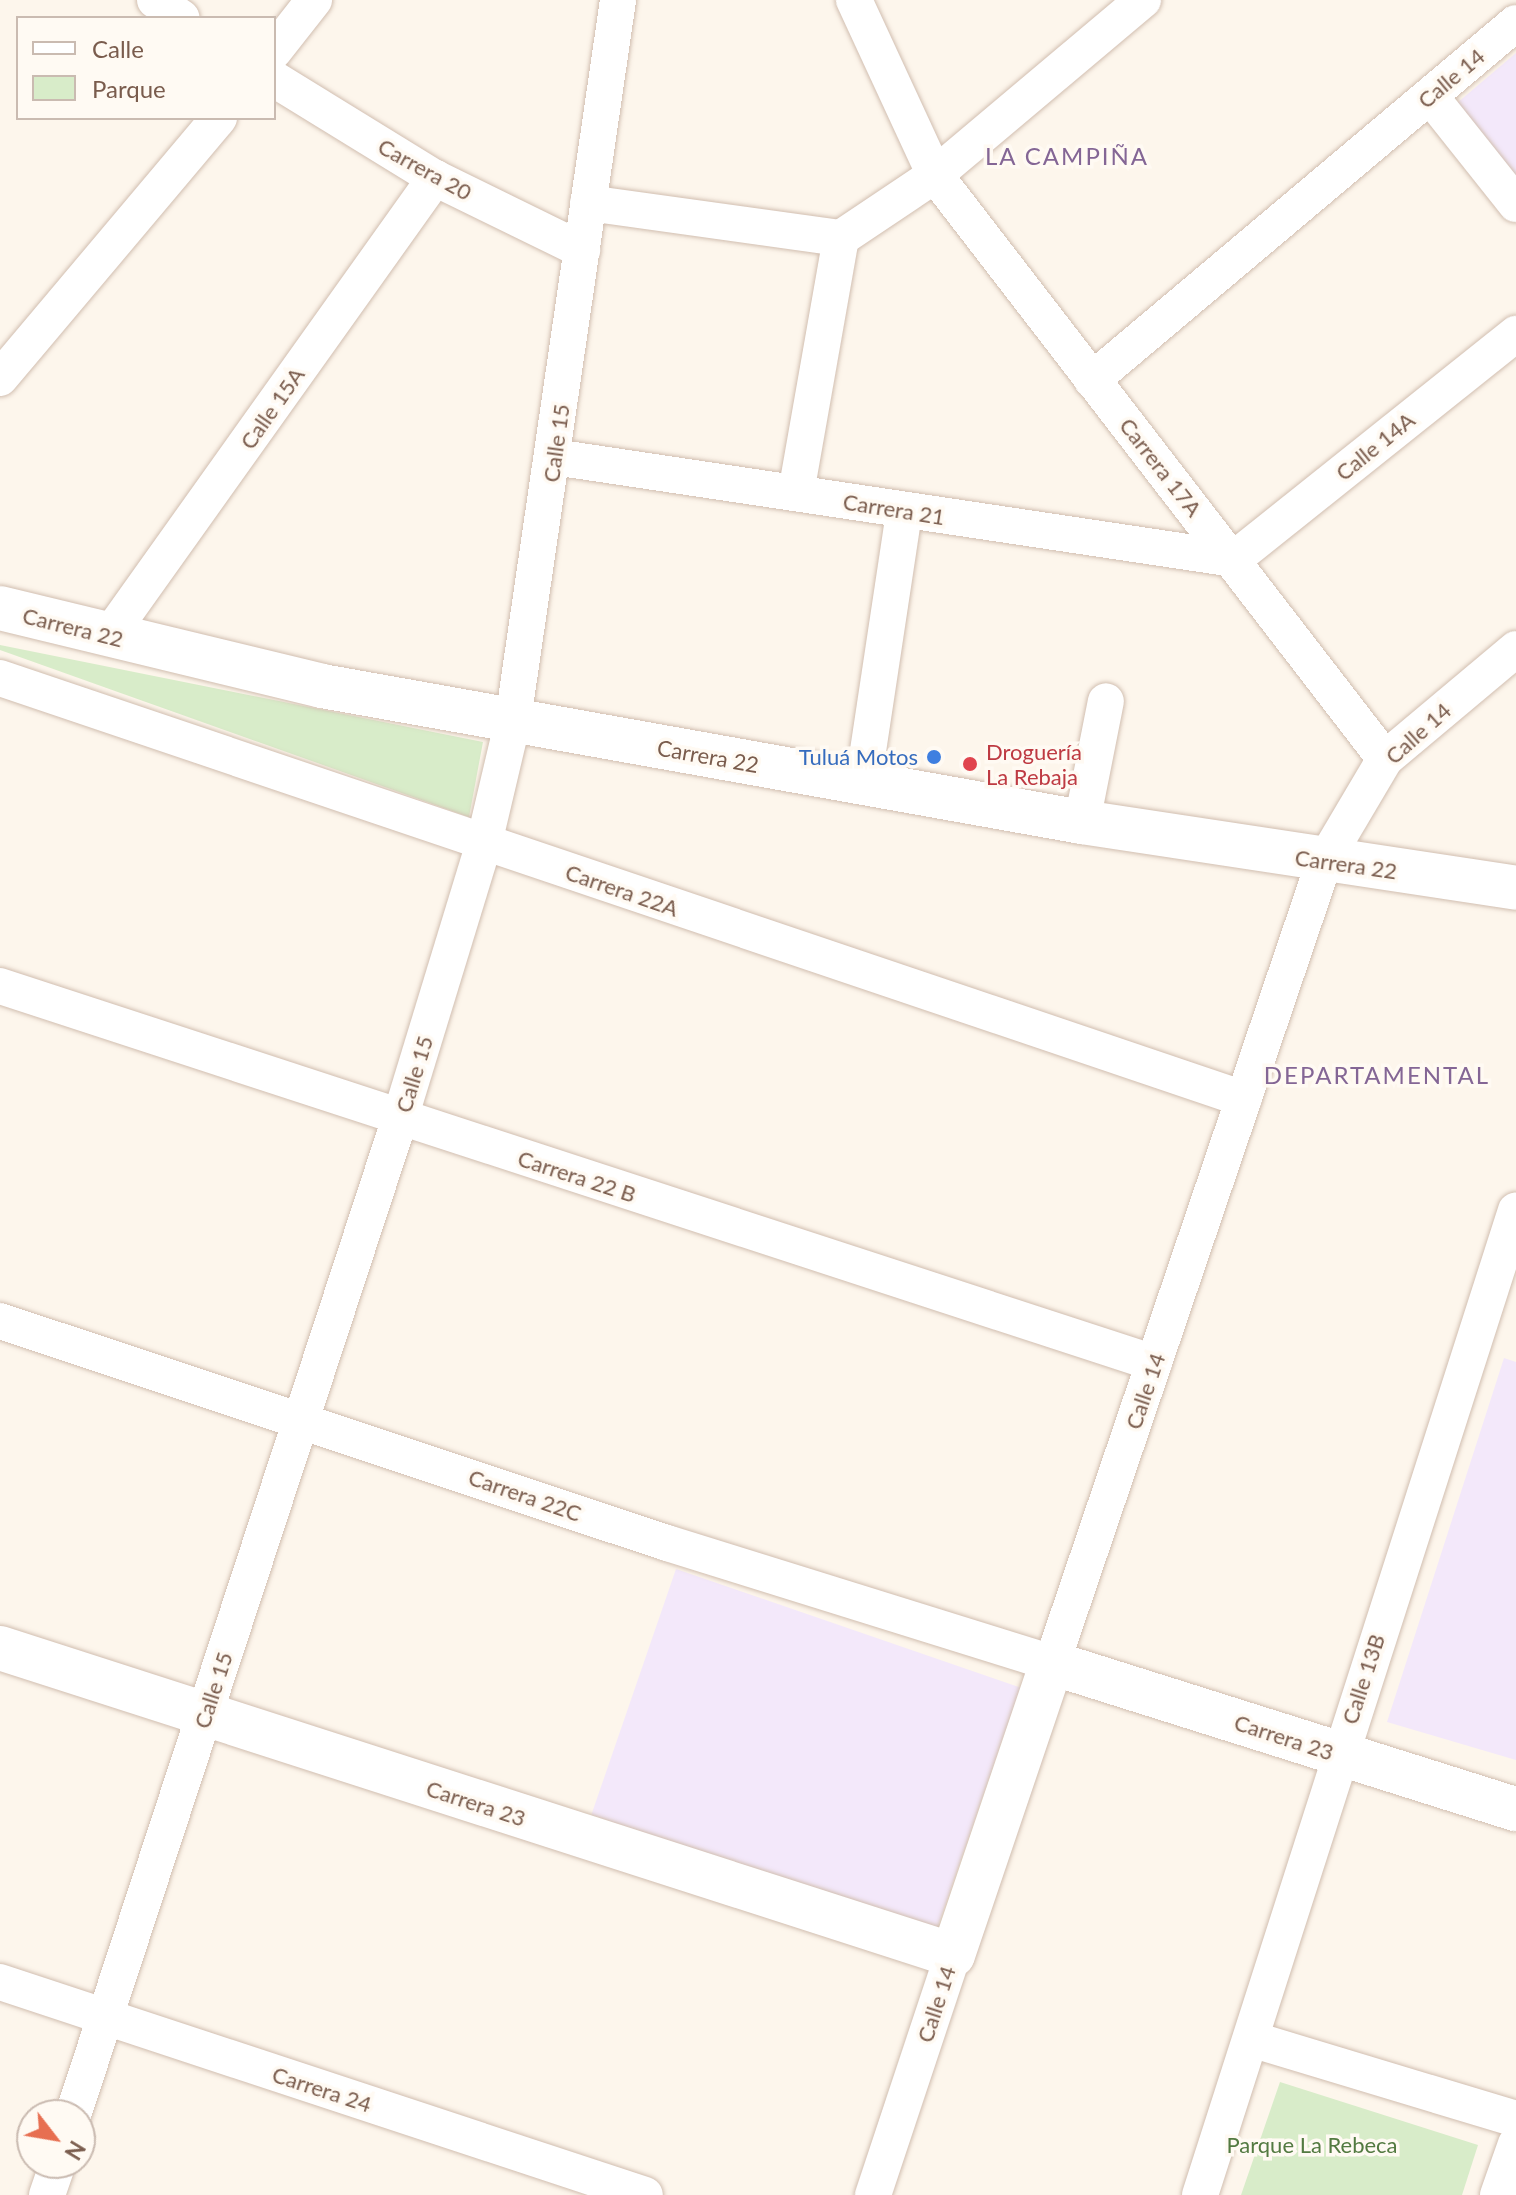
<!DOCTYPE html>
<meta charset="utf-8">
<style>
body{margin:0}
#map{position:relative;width:1516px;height:2195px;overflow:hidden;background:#fdf6ec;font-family:Lato,sans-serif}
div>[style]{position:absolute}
.education>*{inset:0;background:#f3e8fa;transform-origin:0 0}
.green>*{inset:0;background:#d8ecc9}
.roads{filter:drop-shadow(0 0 2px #d1beb0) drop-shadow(0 0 2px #d1beb0)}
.minor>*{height:36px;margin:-18px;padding:0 18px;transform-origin:18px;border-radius:18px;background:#fff}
.tertiary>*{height:44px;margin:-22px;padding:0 22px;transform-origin:22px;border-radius:22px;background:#fff}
.dots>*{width:22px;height:22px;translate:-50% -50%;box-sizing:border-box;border:4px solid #fffaf3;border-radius:50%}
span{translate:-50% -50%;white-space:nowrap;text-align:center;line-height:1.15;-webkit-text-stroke:7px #fffaf3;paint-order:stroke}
.street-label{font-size:22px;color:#7a5c4d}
.health-label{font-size:22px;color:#be3a42}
.left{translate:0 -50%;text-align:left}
.shop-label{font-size:22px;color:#366cbe}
.right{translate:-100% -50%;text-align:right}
.park-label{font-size:22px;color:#537a41}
.neighbourhood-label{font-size:24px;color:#846695;letter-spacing:2px}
.legend{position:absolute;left:16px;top:16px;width:260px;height:104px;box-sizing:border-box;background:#fffaf3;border:2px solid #cabbb1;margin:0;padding:10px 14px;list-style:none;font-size:24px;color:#7a5c4d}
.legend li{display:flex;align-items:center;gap:16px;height:40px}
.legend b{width:40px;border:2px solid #cabbb1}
.north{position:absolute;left:16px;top:2099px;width:80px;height:80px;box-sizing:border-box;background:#fffaf3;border:2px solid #cabbb1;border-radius:50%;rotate:121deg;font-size:22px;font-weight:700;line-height:32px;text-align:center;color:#7a5c4d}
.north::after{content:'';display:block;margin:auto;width:28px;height:36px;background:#e76f51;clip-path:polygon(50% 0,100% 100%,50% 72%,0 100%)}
</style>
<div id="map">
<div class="education">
<div style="clip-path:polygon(1516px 53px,1516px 188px,1450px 109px)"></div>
<div style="clip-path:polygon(1504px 1358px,1516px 1362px,1516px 1760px,1387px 1722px)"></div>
<div style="left:676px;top:1569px;width:364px;height:260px;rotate:19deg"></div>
</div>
<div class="green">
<div style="clip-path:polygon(0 645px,483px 742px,469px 817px,0 650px)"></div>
<div style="clip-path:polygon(1280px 2082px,1478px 2145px,1462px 2195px,1241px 2195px)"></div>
</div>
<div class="roads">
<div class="minor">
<div style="left:155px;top:0;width:32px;rotate:34deg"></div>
<div style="left:854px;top:0;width:193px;rotate:65.2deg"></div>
<div style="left:935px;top:175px;width:737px;rotate:52.38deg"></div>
<div style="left:274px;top:51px;width:65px;rotate:-51.9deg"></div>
<div style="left:274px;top:79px;width:189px;rotate:31.6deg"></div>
<div style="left:435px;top:178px;width:164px;rotate:26.1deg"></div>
<div style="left:1430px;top:96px;width:138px;rotate:51.5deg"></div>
<div style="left:588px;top:203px;width:255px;rotate:7.9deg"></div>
<div style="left:841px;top:238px;width:113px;rotate:-33.8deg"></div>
<div style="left:935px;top:175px;width:272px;rotate:-40.1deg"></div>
<div style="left:0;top:378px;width:340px;rotate:-49.9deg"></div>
<div style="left:1092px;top:380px;width:554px;rotate:-40.1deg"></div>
<div style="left:554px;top:457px;width:688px;rotate:8.53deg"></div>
<div style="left:1234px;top:559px;width:361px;rotate:-38.6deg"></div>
<div style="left:796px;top:493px;width:259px;rotate:-80deg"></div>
<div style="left:108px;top:637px;width:564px;rotate:-54.53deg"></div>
<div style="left:0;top:678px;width:1313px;rotate:18.7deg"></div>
<div style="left:863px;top:784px;width:275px;rotate:-81.4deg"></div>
<div style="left:1082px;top:822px;width:123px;rotate:-78.8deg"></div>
<div style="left:0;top:986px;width:1214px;rotate:18.09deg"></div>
<div style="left:0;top:1321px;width:703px;rotate:18.41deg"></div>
<div style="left:667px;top:1543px;width:403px;rotate:17.3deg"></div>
<div style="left:1052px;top:1663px;width:846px;rotate:-71.24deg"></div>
<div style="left:1324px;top:862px;width:120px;rotate:-59.4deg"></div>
<div style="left:1385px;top:759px;width:171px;rotate:-40deg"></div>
<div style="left:0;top:1982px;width:679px;rotate:18.27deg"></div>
<div style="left:1251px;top:2039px;width:277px;rotate:16.8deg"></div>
<div style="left:73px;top:2115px;width:1049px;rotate:-71.84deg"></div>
<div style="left:400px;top:1118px;width:288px;rotate:-73deg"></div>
<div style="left:484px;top:843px;width:126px;rotate:-76.7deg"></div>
<div style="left:513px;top:720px;width:728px;rotate:-81.7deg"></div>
<div style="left:47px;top:2195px;width:34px;rotate:-71deg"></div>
<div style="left:873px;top:2195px;width:253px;rotate:-71.6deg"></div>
<div style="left:1200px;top:2195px;width:1034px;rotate:-72.21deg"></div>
<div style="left:1498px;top:2195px;width:54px;rotate:-70.6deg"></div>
</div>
<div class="tertiary">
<div style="left:0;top:608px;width:331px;rotate:13.6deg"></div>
<div style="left:322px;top:686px;width:772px;rotate:10.15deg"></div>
<div style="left:1082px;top:822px;width:439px;rotate:8.6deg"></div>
<div style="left:0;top:1648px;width:1001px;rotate:17.86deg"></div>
<div style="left:953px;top:1955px;width:308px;rotate:-71.3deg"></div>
<div style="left:1052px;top:1663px;width:486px;rotate:17.5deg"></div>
</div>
</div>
<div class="dots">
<div style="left:934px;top:757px;background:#3f7fe0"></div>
<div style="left:970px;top:764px;background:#e0444e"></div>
</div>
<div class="street-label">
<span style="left:1451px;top:78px;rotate:-40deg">Calle 14</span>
<span style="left:425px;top:169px;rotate:29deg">Carrera 20</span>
<span style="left:272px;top:408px;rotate:-55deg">Calle 15A</span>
<span style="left:556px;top:443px;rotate:-82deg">Calle 15</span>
<span style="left:1375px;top:446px;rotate:-39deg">Calle 14A</span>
<span style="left:1161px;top:467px;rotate:52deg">Carrera 17A</span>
<span style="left:894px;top:509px;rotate:9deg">Carrera 21</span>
<span style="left:73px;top:627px;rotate:14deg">Carrera 22</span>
<span style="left:1418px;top:733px;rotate:-42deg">Calle 14</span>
<span style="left:708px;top:756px;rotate:10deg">Carrera 22</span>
<span style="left:1346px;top:864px;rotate:8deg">Carrera 22</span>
<span style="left:622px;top:890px;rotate:19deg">Carrera 22A</span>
<span style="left:414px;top:1074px;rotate:-73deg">Calle 15</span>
<span style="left:577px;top:1176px;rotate:18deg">Carrera 22 B</span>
<span style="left:1145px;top:1391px;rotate:-71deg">Calle 14</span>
<span style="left:525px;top:1495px;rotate:19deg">Carrera 22C</span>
<span style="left:1363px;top:1679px;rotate:-72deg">Calle 13B</span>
<span style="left:213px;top:1690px;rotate:-72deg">Calle 15</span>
<span style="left:1284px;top:1737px;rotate:18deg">Carrera 23</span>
<span style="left:476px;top:1803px;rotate:18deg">Carrera 23</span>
<span style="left:936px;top:2004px;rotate:-72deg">Calle 14</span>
<span style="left:322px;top:2089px;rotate:18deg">Carrera 24</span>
</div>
<div class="health-label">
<span class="left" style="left:986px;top:764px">Droguería<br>La Rebaja</span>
</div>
<div class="shop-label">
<span class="right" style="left:918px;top:757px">Tuluá Motos</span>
</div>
<div class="park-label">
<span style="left:1312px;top:2145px">Parque La Rebeca</span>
</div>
<div class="neighbourhood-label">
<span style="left:1067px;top:156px">LA CAMPIÑA</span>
<span style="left:1377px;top:1075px">DEPARTAMENTAL</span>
</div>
<ul class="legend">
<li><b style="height:10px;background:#fff"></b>Calle</li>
<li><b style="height:22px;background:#d8ecc9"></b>Parque</li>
</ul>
<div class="north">N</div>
</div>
